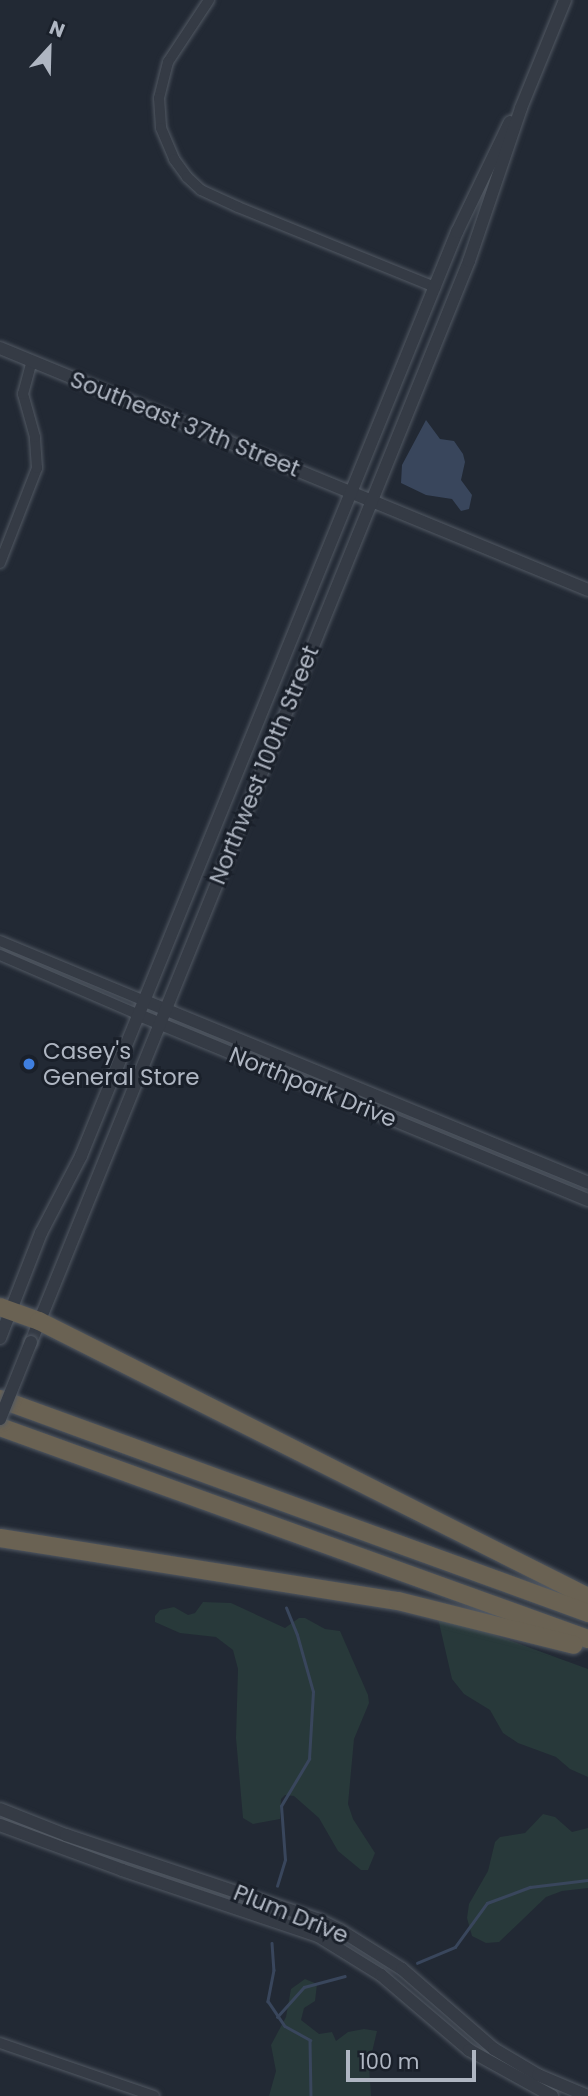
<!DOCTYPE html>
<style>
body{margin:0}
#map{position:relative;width:588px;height:2096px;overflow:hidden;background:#222934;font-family:Poppins,sans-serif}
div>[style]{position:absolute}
.green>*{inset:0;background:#28393a}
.water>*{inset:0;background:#39465c}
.stream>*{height:2.5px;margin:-1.25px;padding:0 1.25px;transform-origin:1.25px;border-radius:1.25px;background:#39465c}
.roads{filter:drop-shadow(0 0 2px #525963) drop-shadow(0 0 2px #525963)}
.minor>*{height:10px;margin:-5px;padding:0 5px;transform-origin:5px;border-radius:5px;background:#353b45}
.tertiary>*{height:12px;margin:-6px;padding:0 6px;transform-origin:6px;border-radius:6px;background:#353b45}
.motorway>*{height:18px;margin:-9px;padding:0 9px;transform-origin:9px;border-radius:9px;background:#6a6253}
.bridges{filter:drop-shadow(0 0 2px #525963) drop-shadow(0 0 2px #525963)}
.tertiary-bridge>*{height:12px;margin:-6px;padding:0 6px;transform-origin:6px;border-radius:6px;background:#353b45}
.dots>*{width:19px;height:19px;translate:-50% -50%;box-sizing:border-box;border:4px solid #1a202a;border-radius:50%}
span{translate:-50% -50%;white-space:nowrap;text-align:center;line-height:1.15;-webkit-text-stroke:6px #1a202a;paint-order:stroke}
.street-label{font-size:23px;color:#afb6c2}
.poi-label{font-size:23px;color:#afb6c2}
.left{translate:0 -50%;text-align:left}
.north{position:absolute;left:14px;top:14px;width:70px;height:70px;-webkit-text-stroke:5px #1a202a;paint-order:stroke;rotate:22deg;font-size:19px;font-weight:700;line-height:28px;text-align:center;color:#afb6c2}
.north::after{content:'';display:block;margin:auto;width:24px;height:32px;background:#afb6c2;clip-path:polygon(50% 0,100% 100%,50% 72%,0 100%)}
.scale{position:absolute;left:346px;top:2050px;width:130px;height:32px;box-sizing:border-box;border:4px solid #afb6c2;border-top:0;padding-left:9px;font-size:21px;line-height:24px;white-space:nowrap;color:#afb6c2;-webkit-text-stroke:5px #1a202a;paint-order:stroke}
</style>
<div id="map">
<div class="green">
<div style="clip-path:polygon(203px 1602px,231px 1603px,285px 1628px,299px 1618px,305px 1618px,325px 1629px,340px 1631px,368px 1695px,369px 1703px,354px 1739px,348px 1804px,353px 1819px,375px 1853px,368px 1870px,361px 1870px,338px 1851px,319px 1818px,294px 1796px,285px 1795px,281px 1799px,280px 1819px,253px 1824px,243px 1818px,236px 1738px,238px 1669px,233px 1650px,216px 1637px,180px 1633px,155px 1622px,155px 1616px,160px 1610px,174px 1607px,188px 1615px,195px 1613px)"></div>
<div style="clip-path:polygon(437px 1614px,588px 1669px,588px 1777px,570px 1769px,556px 1757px,518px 1743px,503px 1733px,490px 1710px,464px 1694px,452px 1679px)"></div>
<div style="clip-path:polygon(543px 1814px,555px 1817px,572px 1832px,588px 1828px,588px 1888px,562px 1891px,546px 1897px,499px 1942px,486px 1943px,472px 1936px,467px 1918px,469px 1904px,488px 1871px,495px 1842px,500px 1837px,525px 1833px)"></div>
<div style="clip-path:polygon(305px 1979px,317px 1984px,315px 2001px,304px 2008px,301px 2020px,319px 2034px,332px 2032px,336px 2041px,348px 2032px,364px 2029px,377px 2031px,369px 2065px,371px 2096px,269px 2096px,276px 2071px,271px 2045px,286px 2017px,291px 1989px)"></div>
</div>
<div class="water">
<div style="clip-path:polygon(426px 420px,440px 439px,454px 441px,463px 454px,465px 462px,461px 480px,472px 495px,469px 509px,461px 511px,452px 499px,426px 495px,401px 483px,402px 465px)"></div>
</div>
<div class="stream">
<div style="left:277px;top:1886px;width:27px;rotate:-73deg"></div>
<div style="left:285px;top:1860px;width:54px;rotate:-94.2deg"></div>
<div style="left:281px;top:1806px;width:55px;rotate:-59.2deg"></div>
<div style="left:309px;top:1759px;width:67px;rotate:-86.6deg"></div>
<div style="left:313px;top:1692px;width:59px;rotate:-105.7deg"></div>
<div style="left:297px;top:1635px;width:29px;rotate:-112deg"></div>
<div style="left:272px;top:1943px;width:27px;rotate:86deg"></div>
<div style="left:274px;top:1970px;width:32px;rotate:101deg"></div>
<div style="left:268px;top:2001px;width:30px;rotate:56deg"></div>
<div style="left:285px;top:2026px;width:29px;rotate:29deg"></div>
<div style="left:310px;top:2040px;width:56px;rotate:89deg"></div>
<div style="left:417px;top:1963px;width:41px;rotate:-22.8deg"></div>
<div style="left:455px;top:1947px;width:54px;rotate:-54deg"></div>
<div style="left:487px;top:1903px;width:46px;rotate:-20.4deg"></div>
<div style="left:530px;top:1887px;width:58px;rotate:-6.9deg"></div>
<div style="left:277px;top:2017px;width:40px;rotate:-48deg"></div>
<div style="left:304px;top:1987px;width:42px;rotate:-15deg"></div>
</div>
<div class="roads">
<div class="minor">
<div style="left:209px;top:0;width:74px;rotate:123.5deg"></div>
<div style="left:168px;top:62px;width:37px;rotate:104deg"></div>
<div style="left:159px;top:98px;width:30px;rotate:86deg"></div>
<div style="left:161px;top:128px;width:34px;rotate:67deg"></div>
<div style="left:174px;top:159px;width:22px;rotate:54deg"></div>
<div style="left:187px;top:177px;width:19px;rotate:43deg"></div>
<div style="left:201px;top:190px;width:41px;rotate:24.7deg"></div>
<div style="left:238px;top:207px;width:213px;rotate:22.1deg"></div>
<div style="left:0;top:563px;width:102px;rotate:-68.7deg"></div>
<div style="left:37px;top:468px;width:31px;rotate:-94deg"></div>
<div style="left:35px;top:437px;width:45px;rotate:-105.6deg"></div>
<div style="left:23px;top:394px;width:34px;rotate:-75deg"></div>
<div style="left:0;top:941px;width:157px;rotate:22.5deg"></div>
<div style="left:0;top:955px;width:151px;rotate:23.3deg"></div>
<div style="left:0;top:2043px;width:163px;rotate:19deg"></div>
</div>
<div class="tertiary">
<div style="left:0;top:348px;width:636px;rotate:22.37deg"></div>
<div style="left:145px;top:1001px;width:479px;rotate:22.3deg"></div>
<div style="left:139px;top:1015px;width:486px;rotate:22.4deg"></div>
<div style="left:0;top:1338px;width:113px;rotate:-68.7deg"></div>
<div style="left:41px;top:1233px;width:87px;rotate:-62.5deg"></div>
<div style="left:81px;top:1156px;width:998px;rotate:-67.86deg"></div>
<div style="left:457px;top:232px;width:122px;rotate:-64.3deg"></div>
<div style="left:31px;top:1342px;width:1166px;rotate:-67.94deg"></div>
<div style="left:469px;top:261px;width:162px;rotate:-71.2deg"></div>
<div style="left:521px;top:108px;width:117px;rotate:-67.8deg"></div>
<div style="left:0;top:1809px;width:71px;rotate:21.5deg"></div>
<div style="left:66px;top:1835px;width:265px;rotate:18.5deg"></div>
<div style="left:317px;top:1919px;width:25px;rotate:26deg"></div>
<div style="left:340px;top:1930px;width:73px;rotate:32.2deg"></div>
<div style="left:402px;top:1969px;width:122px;rotate:41deg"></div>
<div style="left:494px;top:2049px;width:51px;rotate:30.6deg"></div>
<div style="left:538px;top:2075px;width:54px;rotate:22.8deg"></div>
<div style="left:0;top:1825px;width:130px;rotate:20.2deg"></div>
<div style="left:122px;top:1870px;width:207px;rotate:18.6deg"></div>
<div style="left:318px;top:1936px;width:74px;rotate:31.8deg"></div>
<div style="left:381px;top:1975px;width:116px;rotate:40.4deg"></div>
<div style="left:469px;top:2050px;width:95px;rotate:29deg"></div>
</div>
<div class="motorway">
<div style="left:0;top:1307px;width:41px;rotate:19.7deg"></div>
<div style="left:39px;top:1321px;width:614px;rotate:26.69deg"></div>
<div style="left:0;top:1399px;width:626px;rotate:20deg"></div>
<div style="left:0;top:1427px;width:625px;rotate:19.83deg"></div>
<div style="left:0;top:1538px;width:403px;rotate:9deg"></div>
<div style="left:398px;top:1601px;width:181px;rotate:14deg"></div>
</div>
</div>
<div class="bridges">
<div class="tertiary-bridge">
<div style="left:0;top:1419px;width:83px;rotate:-68.1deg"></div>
</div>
</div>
<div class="dots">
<div style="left:29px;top:1064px;background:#3f7fe0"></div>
</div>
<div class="street-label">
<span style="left:185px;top:424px;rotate:22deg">Southeast 37th Street</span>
<span style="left:264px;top:765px;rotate:-68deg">Northwest 100th Street</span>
<span style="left:313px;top:1087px;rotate:22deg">Northpark Drive</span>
<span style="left:291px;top:1914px;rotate:22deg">Plum Drive</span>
</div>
<div class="poi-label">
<span class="left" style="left:43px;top:1064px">Casey's<br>General Store</span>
</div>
<div class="north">N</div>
<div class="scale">100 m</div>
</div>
